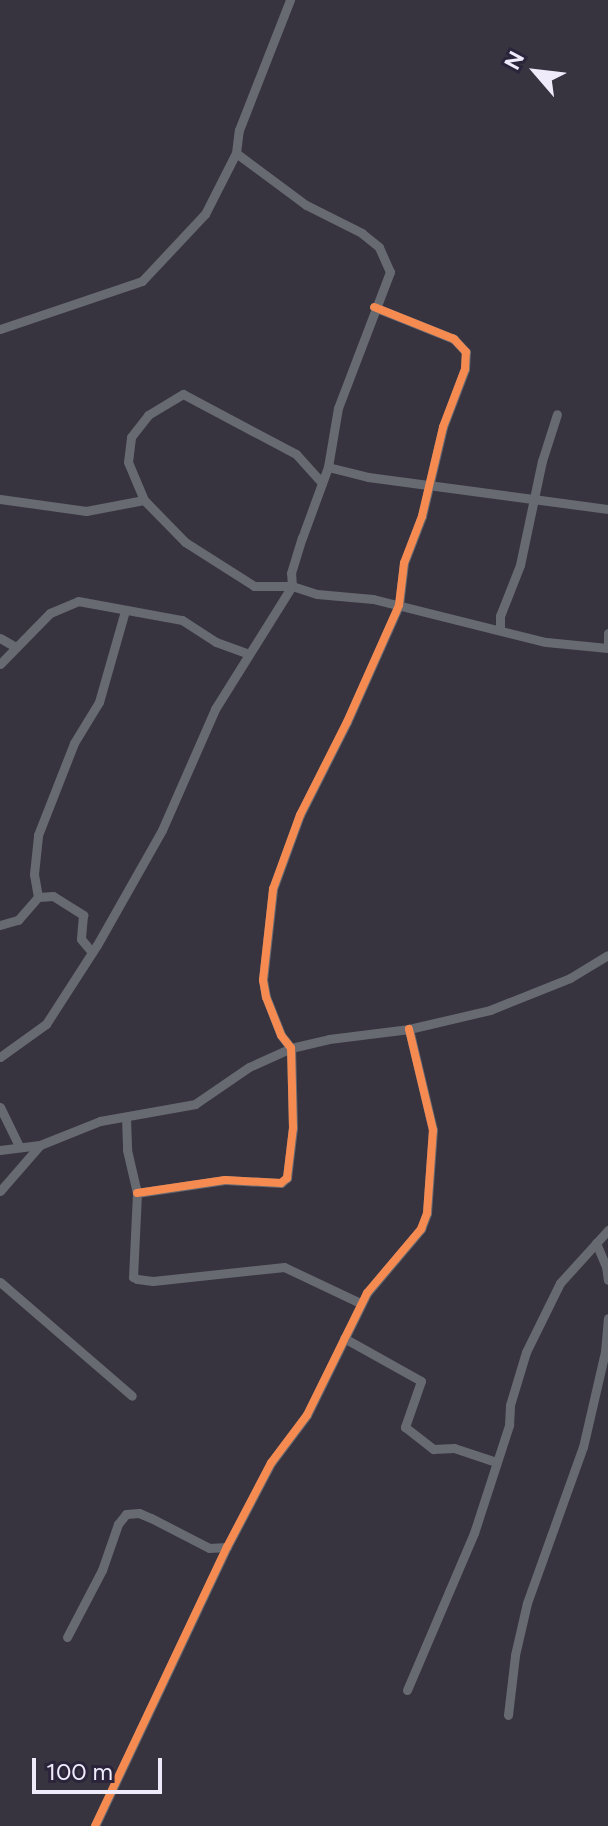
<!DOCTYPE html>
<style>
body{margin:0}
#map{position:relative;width:608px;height:1826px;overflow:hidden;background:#373440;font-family:Figtree,sans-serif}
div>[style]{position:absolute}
.minor>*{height:9px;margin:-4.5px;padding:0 4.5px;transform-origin:4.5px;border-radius:4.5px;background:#676a71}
.cycleway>*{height:8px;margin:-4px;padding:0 4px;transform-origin:4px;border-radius:4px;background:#f68b52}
span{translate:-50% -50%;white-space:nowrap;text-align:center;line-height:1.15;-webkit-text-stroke:8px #2b243b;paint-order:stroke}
.north{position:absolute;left:496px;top:32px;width:80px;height:80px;-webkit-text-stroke:6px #2b243b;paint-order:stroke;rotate:298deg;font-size:22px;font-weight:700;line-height:32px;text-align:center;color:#efebfb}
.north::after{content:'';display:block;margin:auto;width:28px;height:36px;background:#efebfb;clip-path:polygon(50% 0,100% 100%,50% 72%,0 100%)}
.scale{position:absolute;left:32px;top:1758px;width:130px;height:36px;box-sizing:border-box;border:4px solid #efebfb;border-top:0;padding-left:10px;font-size:24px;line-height:28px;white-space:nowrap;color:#efebfb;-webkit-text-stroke:6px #2b243b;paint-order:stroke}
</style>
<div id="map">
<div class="minor">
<div style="left:0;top:329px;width:150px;rotate:-18.7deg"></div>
<div style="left:142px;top:281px;width:92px;rotate:-46.8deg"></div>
<div style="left:205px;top:214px;width:68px;rotate:-63.1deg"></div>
<div style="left:236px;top:153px;width:23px;rotate:-83deg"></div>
<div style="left:239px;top:130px;width:140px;rotate:-68.6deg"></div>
<div style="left:328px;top:467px;width:41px;rotate:14deg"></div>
<div style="left:368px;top:477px;width:242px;rotate:7.6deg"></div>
<div style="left:0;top:499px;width:87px;rotate:7.9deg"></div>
<div style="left:86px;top:511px;width:59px;rotate:-10.7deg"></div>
<div style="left:144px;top:500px;width:59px;rotate:45.7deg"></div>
<div style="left:185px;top:542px;width:82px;rotate:32.5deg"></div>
<div style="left:254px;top:586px;width:38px"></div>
<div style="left:292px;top:586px;width:26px;rotate:18deg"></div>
<div style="left:317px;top:594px;width:56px;rotate:5.1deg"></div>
<div style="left:373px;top:599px;width:178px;rotate:14deg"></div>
<div style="left:546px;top:642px;width:62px;rotate:5.5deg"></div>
<div style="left:144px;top:500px;width:41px;rotate:-112.8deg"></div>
<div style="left:128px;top:462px;width:25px;rotate:-83deg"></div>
<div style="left:131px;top:437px;width:28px;rotate:-52deg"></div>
<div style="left:148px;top:415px;width:41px;rotate:-31deg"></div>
<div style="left:183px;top:394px;width:128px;rotate:28deg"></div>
<div style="left:296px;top:454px;width:39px;rotate:48deg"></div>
<div style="left:500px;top:630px;width:14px;rotate:-90deg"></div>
<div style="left:500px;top:616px;width:55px;rotate:-68.6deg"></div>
<div style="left:520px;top:565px;width:106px;rotate:-78.1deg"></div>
<div style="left:542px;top:461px;width:49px;rotate:-72.3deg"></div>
<div style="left:0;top:638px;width:16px;rotate:30deg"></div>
<div style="left:608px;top:648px;width:15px;rotate:-90deg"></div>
<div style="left:0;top:664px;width:71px;rotate:-45.6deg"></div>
<div style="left:50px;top:613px;width:30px;rotate:-23deg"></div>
<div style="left:78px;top:601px;width:106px;rotate:10.4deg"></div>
<div style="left:182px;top:620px;width:40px;rotate:32.9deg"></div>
<div style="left:216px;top:642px;width:33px;rotate:20deg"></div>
<div style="left:38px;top:897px;width:23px;rotate:-100deg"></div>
<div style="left:34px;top:874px;width:39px;rotate:-84deg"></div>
<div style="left:38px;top:835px;width:99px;rotate:-68.6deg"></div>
<div style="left:74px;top:743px;width:48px;rotate:-58.6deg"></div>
<div style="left:99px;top:702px;width:95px;rotate:-74.1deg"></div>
<div style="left:0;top:925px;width:19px;rotate:-16deg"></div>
<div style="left:18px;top:920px;width:30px;rotate:-49deg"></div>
<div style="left:38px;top:897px;width:15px;rotate:-4deg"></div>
<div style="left:53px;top:896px;width:36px;rotate:32deg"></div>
<div style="left:83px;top:915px;width:24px;rotate:95deg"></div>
<div style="left:81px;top:939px;width:17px;rotate:50deg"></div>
<div style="left:0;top:1057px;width:57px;rotate:-35.7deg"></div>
<div style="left:46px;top:1024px;width:94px;rotate:-57.2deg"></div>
<div style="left:97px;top:945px;width:132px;rotate:-60.5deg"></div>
<div style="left:162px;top:830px;width:132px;rotate:-66.3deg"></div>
<div style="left:215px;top:709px;width:145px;rotate:-58deg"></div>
<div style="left:292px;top:586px;width:13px;rotate:-94deg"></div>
<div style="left:291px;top:573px;width:37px;rotate:-73deg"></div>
<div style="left:302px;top:538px;width:76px;rotate:-69.9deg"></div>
<div style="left:328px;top:467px;width:60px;rotate:-80.4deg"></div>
<div style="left:338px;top:408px;width:146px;rotate:-69.1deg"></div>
<div style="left:390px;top:272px;width:27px;rotate:-114deg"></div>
<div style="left:379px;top:247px;width:22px;rotate:-141deg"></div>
<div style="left:362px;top:233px;width:63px;rotate:-153.4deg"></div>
<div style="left:306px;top:205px;width:87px;rotate:-143.4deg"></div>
<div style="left:0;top:1107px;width:43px;rotate:64deg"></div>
<div style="left:126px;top:1117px;width:33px;rotate:88deg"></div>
<div style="left:127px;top:1150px;width:44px;rotate:76.9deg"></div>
<div style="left:137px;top:1193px;width:84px;rotate:92.7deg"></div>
<div style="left:133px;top:1277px;width:4px;rotate:27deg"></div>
<div style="left:137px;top:1279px;width:16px;rotate:7deg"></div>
<div style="left:153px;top:1281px;width:132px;rotate:-6.1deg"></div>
<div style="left:284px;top:1267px;width:84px;rotate:25.3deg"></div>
<div style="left:0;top:1150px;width:40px;rotate:-7.1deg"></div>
<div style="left:40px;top:1145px;width:65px;rotate:-21.8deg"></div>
<div style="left:100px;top:1121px;width:97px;rotate:-10.1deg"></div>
<div style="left:195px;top:1104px;width:65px;rotate:-34.4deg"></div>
<div style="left:249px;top:1067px;width:46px;rotate:-24.3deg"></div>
<div style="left:291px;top:1048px;width:39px;rotate:-13deg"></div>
<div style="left:329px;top:1039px;width:81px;rotate:-7.1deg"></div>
<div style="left:409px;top:1029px;width:83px;rotate:-13.2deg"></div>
<div style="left:490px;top:1010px;width:86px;rotate:-21.8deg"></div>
<div style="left:570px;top:978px;width:44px;rotate:-31.2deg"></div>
<div style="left:0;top:1191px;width:61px;rotate:-49deg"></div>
<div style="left:137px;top:1193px;width:89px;rotate:-8.4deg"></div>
<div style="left:225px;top:1180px;width:56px;rotate:3.1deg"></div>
<div style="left:281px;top:1183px;width:8px;rotate:-40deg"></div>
<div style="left:287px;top:1178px;width:50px;rotate:-83.2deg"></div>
<div style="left:293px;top:1128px;width:80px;rotate:-91.4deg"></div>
<div style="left:291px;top:1048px;width:16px;rotate:-128deg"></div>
<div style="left:281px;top:1035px;width:41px;rotate:-111.5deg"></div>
<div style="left:266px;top:997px;width:17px;rotate:-100deg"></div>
<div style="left:263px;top:980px;width:92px;rotate:-83.7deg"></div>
<div style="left:273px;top:889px;width:79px;rotate:-70deg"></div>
<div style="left:300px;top:815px;width:104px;rotate:-63.2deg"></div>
<div style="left:347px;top:722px;width:128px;rotate:-66deg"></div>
<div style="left:399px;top:605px;width:42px;rotate:-83.2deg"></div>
<div style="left:404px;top:563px;width:50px;rotate:-69deg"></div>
<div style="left:422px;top:516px;width:91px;rotate:-76.7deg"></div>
<div style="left:443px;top:427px;width:62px;rotate:-69.2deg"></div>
<div style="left:465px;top:369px;width:17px;rotate:-87deg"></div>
<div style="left:466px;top:352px;width:18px;rotate:-133deg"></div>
<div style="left:454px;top:339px;width:86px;rotate:-158.2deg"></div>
<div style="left:596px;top:1243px;width:25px;rotate:67deg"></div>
<div style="left:606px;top:1266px;width:14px;rotate:82deg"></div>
<div style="left:0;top:1282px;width:174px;rotate:40.8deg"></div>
<div style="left:344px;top:1338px;width:88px;rotate:29.2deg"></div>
<div style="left:421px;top:1381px;width:49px;rotate:109.2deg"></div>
<div style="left:405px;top:1427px;width:36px;rotate:38deg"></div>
<div style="left:433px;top:1449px;width:21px;rotate:-3deg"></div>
<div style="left:454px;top:1448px;width:44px;rotate:18.4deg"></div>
<div style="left:67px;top:1637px;width:76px;rotate:-62.4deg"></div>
<div style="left:102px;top:1570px;width:49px;rotate:-70.8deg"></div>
<div style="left:118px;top:1524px;width:13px;rotate:-51deg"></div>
<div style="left:126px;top:1514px;width:13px;rotate:-4deg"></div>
<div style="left:139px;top:1513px;width:13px;rotate:23deg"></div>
<div style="left:151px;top:1518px;width:65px;rotate:27.3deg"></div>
<div style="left:209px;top:1548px;width:18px;rotate:-3deg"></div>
<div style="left:407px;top:1690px;width:171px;rotate:-66.9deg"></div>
<div style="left:474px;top:1533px;width:114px;rotate:-72deg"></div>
<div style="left:509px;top:1425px;width:20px;rotate:-87deg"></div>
<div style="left:510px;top:1405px;width:55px;rotate:-73.2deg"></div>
<div style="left:526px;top:1352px;width:77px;rotate:-63.8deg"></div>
<div style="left:560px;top:1283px;width:72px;rotate:-47.8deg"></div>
<div style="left:508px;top:1715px;width:60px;rotate:-83.3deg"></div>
<div style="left:515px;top:1655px;width:53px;rotate:-77deg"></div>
<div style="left:527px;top:1603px;width:166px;rotate:-70.3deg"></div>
<div style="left:583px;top:1447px;width:98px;rotate:-77deg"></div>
<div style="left:605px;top:1352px;width:34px;rotate:-85deg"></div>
<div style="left:95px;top:1826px;width:309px;rotate:-64.7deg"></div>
<div style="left:227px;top:1547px;width:95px;rotate:-62.4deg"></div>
<div style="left:271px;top:1463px;width:60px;rotate:-53.1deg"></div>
<div style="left:307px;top:1415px;width:136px;rotate:-63.8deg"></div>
<div style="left:367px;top:1293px;width:84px;rotate:-49.8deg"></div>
<div style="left:421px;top:1229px;width:17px;rotate:-69deg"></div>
<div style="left:427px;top:1213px;width:83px;rotate:-85.9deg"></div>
<div style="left:433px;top:1130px;width:104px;rotate:-103.4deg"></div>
</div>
<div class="cycleway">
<div style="left:137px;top:1193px;width:89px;rotate:-8.4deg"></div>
<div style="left:225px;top:1180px;width:56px;rotate:3.1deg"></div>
<div style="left:281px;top:1183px;width:8px;rotate:-40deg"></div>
<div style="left:287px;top:1178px;width:50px;rotate:-83.2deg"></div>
<div style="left:293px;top:1128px;width:80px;rotate:-91.4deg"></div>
<div style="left:291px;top:1048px;width:16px;rotate:-128deg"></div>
<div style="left:281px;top:1035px;width:41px;rotate:-111.5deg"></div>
<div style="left:266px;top:997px;width:17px;rotate:-100deg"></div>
<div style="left:263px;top:980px;width:92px;rotate:-83.7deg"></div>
<div style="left:273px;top:889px;width:79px;rotate:-70deg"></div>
<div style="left:300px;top:815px;width:104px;rotate:-63.2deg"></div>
<div style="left:347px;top:722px;width:128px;rotate:-66deg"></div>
<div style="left:399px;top:605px;width:42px;rotate:-83.2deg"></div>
<div style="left:404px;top:563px;width:50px;rotate:-69deg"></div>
<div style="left:422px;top:516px;width:91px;rotate:-76.7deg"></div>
<div style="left:443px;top:427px;width:62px;rotate:-69.2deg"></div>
<div style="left:465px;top:369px;width:17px;rotate:-87deg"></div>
<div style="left:466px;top:352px;width:18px;rotate:-133deg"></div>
<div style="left:454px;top:339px;width:86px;rotate:-158.2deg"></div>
<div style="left:95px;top:1826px;width:309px;rotate:-64.7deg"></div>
<div style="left:227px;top:1547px;width:95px;rotate:-62.4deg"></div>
<div style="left:271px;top:1463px;width:60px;rotate:-53.1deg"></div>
<div style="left:307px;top:1415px;width:136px;rotate:-63.8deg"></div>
<div style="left:367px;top:1293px;width:84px;rotate:-49.8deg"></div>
<div style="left:421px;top:1229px;width:17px;rotate:-69deg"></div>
<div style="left:427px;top:1213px;width:83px;rotate:-85.9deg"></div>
<div style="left:433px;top:1130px;width:104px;rotate:-103.4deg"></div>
</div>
<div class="north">N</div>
<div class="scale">100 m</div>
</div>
